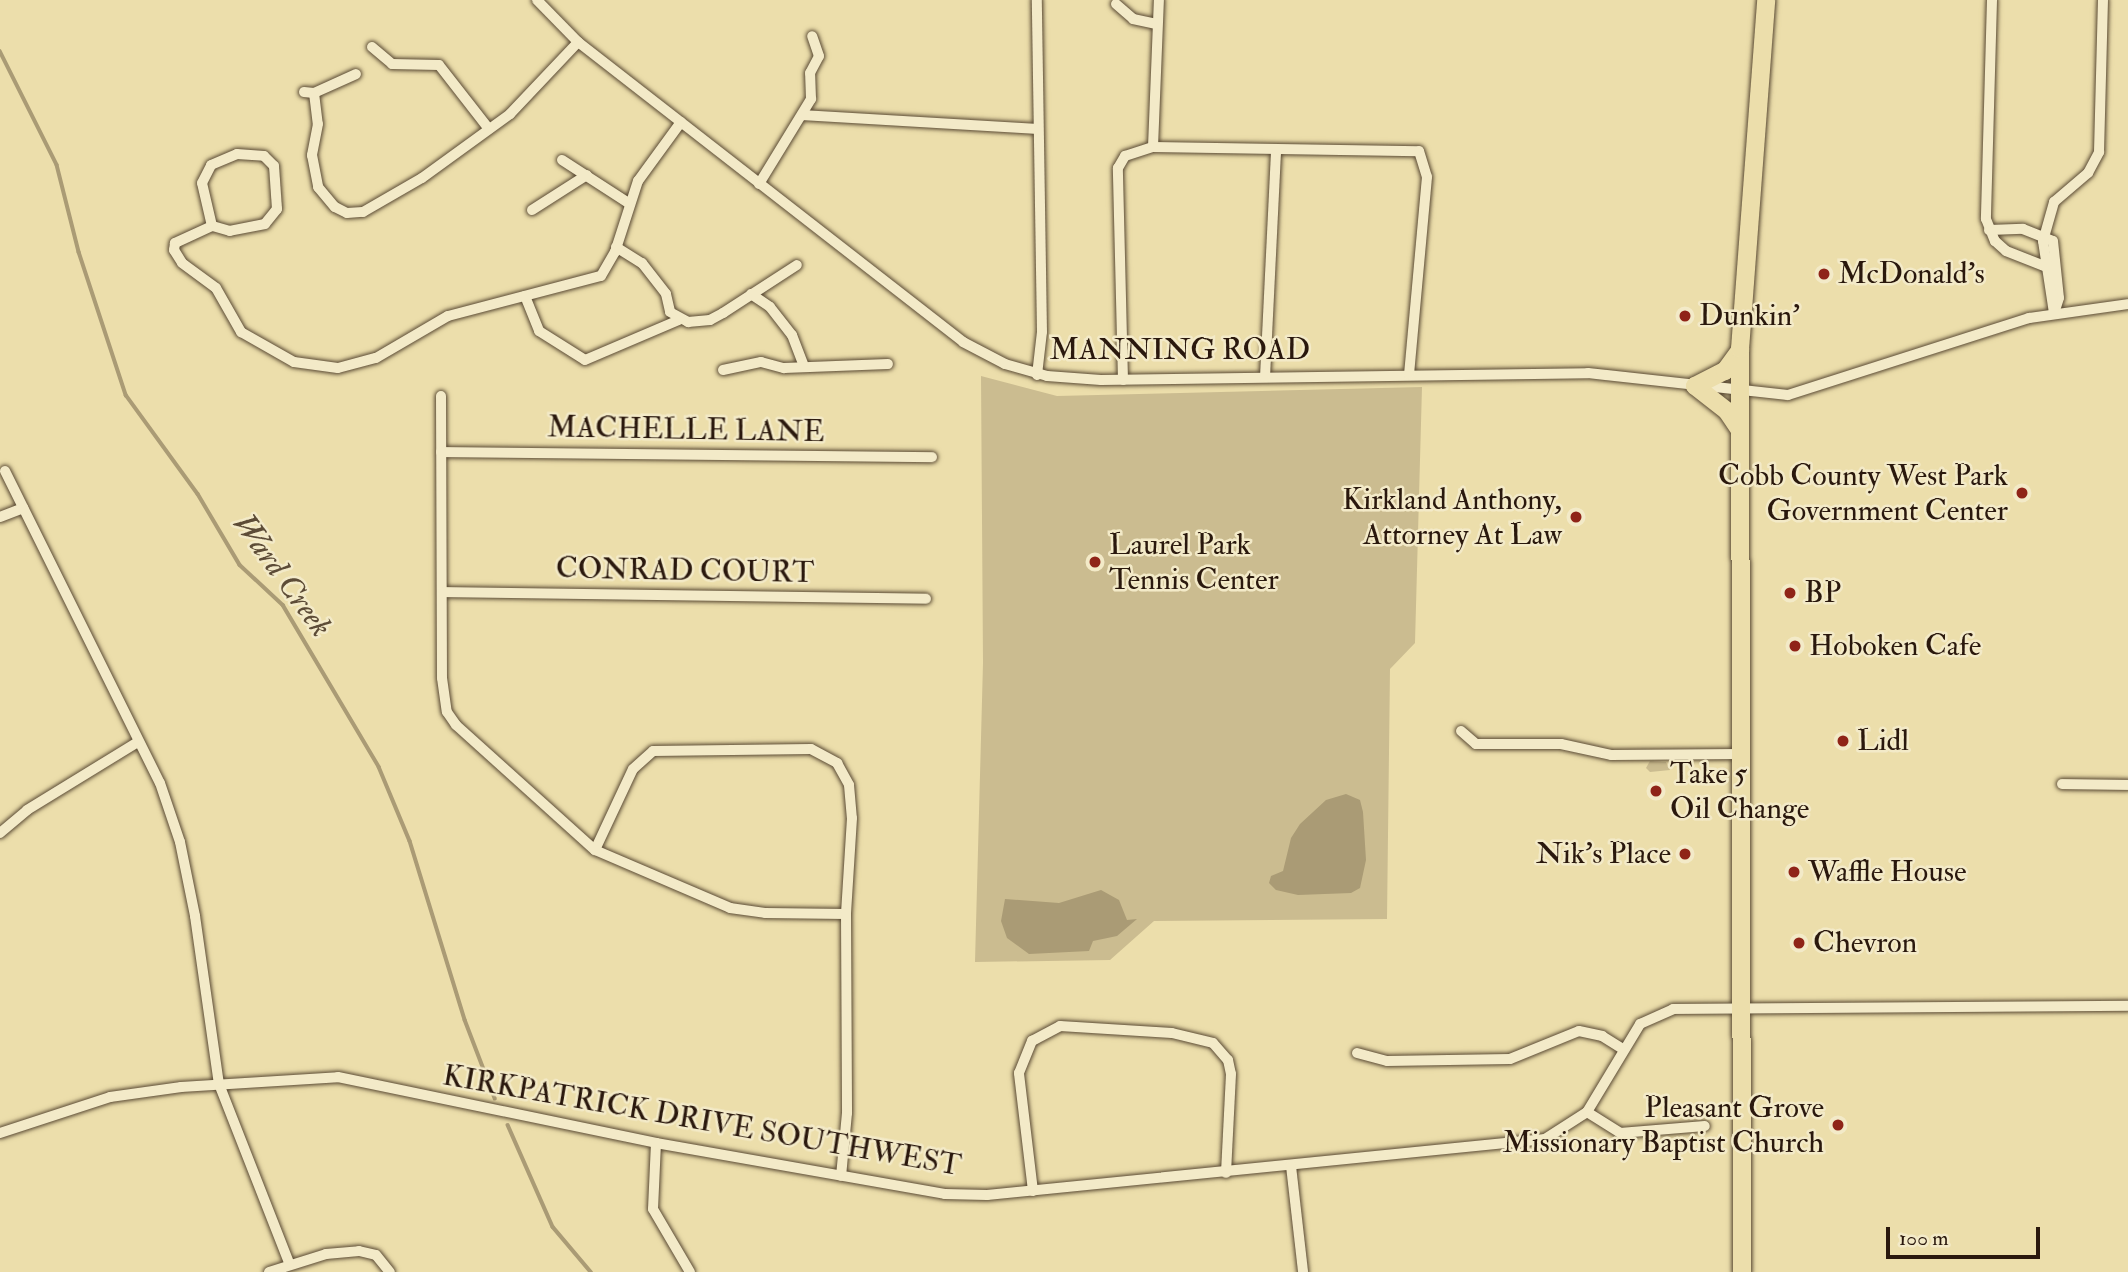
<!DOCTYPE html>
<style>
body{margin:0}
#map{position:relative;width:2128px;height:1272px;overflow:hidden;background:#ecdeab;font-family:"IM FELL Double Pica",serif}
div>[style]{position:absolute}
.green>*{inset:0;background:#cbbc90}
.water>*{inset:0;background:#aa9b75}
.stream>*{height:3.5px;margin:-1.75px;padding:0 1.75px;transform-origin:1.75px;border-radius:1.75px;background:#aa9b75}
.roads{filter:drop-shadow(0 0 2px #5a4a34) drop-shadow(0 0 2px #5a4a34)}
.minor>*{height:10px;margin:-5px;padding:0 5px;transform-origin:5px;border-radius:5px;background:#f3eac8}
.trunk>*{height:18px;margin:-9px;padding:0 9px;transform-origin:9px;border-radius:9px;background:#ecdeab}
.dots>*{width:19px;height:19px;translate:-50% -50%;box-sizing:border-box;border:4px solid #f3eac8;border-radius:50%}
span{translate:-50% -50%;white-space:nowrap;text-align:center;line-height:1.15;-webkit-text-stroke:5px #f3eac8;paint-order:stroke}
.poi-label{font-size:30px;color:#2a180d}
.left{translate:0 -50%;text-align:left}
.right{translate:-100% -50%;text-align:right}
.street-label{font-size:30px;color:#2a180d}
.water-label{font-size:32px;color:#5d4c37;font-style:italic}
.scale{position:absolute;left:1886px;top:1227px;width:154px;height:32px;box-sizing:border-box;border:4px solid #2a180d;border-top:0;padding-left:9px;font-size:21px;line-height:24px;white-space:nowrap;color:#2a180d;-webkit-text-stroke:5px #f3eac8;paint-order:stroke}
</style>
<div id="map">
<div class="green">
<div style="clip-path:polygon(981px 376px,1057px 396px,1422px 387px,1415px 643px,1390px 669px,1387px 919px,1154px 921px,1110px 960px,975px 962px,983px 663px)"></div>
<div style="clip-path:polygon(1650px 761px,1666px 762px,1670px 770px,1650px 772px,1646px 768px)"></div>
</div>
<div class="water">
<div style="clip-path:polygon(1346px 794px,1360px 800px,1363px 812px,1366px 860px,1360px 888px,1351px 893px,1298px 895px,1276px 890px,1269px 883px,1271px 876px,1283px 871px,1291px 838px,1300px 824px,1326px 800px)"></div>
<div style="clip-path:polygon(1101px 890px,1119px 900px,1127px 920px,1137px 919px,1117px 936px,1093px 941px,1089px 951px,1029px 954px,1007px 938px,1001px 921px,1005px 899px,1059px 903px)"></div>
</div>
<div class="stream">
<div style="left:0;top:51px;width:127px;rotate:63.4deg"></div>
<div style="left:57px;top:165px;width:90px;rotate:75.8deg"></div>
<div style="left:79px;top:252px;width:151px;rotate:71.8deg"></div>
<div style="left:126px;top:395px;width:122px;rotate:54deg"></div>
<div style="left:198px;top:494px;width:82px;rotate:59.4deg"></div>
<div style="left:240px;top:565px;width:59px;rotate:42.9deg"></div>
<div style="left:283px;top:605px;width:188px;rotate:59.3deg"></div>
<div style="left:379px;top:767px;width:80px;rotate:67.3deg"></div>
<div style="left:410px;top:841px;width:187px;rotate:72.9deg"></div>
<div style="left:465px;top:1020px;width:84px;rotate:69deg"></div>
<div style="left:508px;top:1125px;width:111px;rotate:66.2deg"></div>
<div style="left:553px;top:1227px;width:59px;rotate:49.8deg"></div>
</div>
<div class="roads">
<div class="minor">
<div style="left:537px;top:0;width:59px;rotate:45.7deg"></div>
<div style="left:578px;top:42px;width:488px;rotate:37.9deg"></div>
<div style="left:963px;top:342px;width:47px;rotate:27.6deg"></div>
<div style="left:1005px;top:364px;width:44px;rotate:15.9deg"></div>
<div style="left:1047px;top:376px;width:54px;rotate:4.2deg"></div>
<div style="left:1101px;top:380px;width:487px;rotate:-0.8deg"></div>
<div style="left:1588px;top:373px;width:201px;rotate:6.3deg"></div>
<div style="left:1788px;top:395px;width:253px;rotate:-17.7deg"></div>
<div style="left:2029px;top:318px;width:100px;rotate:-8deg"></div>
<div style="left:1992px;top:0;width:219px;rotate:91.6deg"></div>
<div style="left:1986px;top:219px;width:24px;rotate:68deg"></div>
<div style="left:1995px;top:241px;width:15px;rotate:42deg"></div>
<div style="left:2006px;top:251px;width:41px;rotate:21.5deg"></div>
<div style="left:1116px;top:4px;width:23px;rotate:41deg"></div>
<div style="left:1133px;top:19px;width:24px;rotate:12deg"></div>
<div style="left:372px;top:47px;width:26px;rotate:40deg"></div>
<div style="left:392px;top:64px;width:47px;rotate:1.2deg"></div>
<div style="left:439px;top:65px;width:81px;rotate:52deg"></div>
<div style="left:304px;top:92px;width:10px;rotate:6deg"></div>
<div style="left:314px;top:93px;width:31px;rotate:83deg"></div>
<div style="left:318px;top:124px;width:32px;rotate:101deg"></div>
<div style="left:312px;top:155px;width:33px;rotate:79deg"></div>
<div style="left:318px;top:187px;width:26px;rotate:50deg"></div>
<div style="left:335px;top:207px;width:13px;rotate:27deg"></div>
<div style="left:347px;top:213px;width:16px;rotate:-4deg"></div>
<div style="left:363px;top:212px;width:68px;rotate:-30deg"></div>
<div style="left:422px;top:178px;width:109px;rotate:-36deg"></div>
<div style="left:510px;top:114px;width:99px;rotate:-46.6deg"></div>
<div style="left:314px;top:93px;width:46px;rotate:-24.3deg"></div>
<div style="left:802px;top:115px;width:236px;rotate:3.4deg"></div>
<div style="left:1153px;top:147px;width:147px;rotate:-87.7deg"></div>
<div style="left:237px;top:154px;width:27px;rotate:4deg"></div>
<div style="left:264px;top:156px;width:14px;rotate:45deg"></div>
<div style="left:274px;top:166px;width:43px;rotate:86deg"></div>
<div style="left:277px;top:209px;width:19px;rotate:129deg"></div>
<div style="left:265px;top:224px;width:36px;rotate:169deg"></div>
<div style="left:230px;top:231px;width:19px;rotate:-164deg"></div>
<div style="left:212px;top:226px;width:44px;rotate:-103.1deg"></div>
<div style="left:202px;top:183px;width:20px;rotate:-63deg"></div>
<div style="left:211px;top:165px;width:28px;rotate:-23deg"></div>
<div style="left:562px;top:160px;width:81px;rotate:32.9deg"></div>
<div style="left:759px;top:184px;width:100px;rotate:-58.5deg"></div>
<div style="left:811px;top:99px;width:26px;rotate:-92deg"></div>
<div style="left:810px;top:73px;width:19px;rotate:-62deg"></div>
<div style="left:819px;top:56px;width:21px;rotate:-109deg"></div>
<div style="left:532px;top:210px;width:65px;rotate:-32.5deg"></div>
<div style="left:212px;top:226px;width:41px;rotate:155.3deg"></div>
<div style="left:175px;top:243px;width:7px;rotate:98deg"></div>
<div style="left:174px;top:250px;width:15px;rotate:58deg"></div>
<div style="left:182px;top:263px;width:42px;rotate:36.3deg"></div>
<div style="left:216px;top:288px;width:51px;rotate:60.4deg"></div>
<div style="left:241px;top:332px;width:61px;rotate:29.5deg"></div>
<div style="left:294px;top:362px;width:44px;rotate:7.8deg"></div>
<div style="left:338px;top:368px;width:39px;rotate:-15deg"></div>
<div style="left:376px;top:358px;width:83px;rotate:-30.3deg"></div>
<div style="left:448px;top:316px;width:158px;rotate:-14.7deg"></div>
<div style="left:601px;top:276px;width:28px;rotate:-60deg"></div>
<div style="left:615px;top:252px;width:75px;rotate:-72.1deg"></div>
<div style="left:638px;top:181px;width:73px;rotate:-53.9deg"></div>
<div style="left:1989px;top:230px;width:34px;rotate:-2deg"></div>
<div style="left:2023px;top:229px;width:32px;rotate:22deg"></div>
<div style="left:2053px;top:241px;width:57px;rotate:84deg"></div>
<div style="left:2059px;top:298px;width:16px;rotate:108deg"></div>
<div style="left:616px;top:247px;width:31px;rotate:32deg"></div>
<div style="left:642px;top:263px;width:39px;rotate:52deg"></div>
<div style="left:666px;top:294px;width:18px;rotate:77deg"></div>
<div style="left:670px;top:312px;width:21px;rotate:29deg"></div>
<div style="left:688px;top:322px;width:22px;rotate:-5deg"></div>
<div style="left:710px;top:320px;width:15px;rotate:-28deg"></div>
<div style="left:723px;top:313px;width:88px;rotate:-33deg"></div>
<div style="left:751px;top:294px;width:23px;rotate:34deg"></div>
<div style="left:770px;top:307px;width:36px;rotate:52deg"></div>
<div style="left:792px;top:335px;width:34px;rotate:69deg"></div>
<div style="left:525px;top:296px;width:38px;rotate:68deg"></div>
<div style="left:539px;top:331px;width:54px;rotate:32.2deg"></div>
<div style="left:585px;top:360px;width:102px;rotate:-23.1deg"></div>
<div style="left:2054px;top:313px;width:73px;rotate:-98.7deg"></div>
<div style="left:2043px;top:241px;width:41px;rotate:-74.2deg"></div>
<div style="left:2054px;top:202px;width:45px;rotate:-40.5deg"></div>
<div style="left:2088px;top:173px;width:24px;rotate:-62deg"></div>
<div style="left:2099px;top:152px;width:152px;rotate:-88.5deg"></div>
<div style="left:723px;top:370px;width:39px;rotate:-12deg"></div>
<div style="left:761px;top:362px;width:24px;rotate:15deg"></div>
<div style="left:784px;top:368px;width:104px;rotate:-2.2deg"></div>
<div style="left:1037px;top:375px;width:43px;rotate:-83.4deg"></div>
<div style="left:1042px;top:332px;width:332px;rotate:-90.9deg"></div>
<div style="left:1265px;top:377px;width:226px;rotate:-87.2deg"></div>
<div style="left:1123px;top:380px;width:212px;rotate:-91.4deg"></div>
<div style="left:1118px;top:168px;width:14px;rotate:-60deg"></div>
<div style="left:1125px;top:156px;width:29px;rotate:-18deg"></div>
<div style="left:1153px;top:147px;width:266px;rotate:0.9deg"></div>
<div style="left:1419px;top:151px;width:27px;rotate:73deg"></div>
<div style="left:1427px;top:177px;width:198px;rotate:95.2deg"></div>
<div style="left:441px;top:396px;width:282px;rotate:89.8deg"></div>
<div style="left:442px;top:678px;width:34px;rotate:82deg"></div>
<div style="left:447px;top:712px;width:16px;rotate:55deg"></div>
<div style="left:456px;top:725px;width:187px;rotate:42deg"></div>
<div style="left:595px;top:850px;width:147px;rotate:23.2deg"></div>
<div style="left:730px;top:908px;width:35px;rotate:8deg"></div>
<div style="left:765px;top:913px;width:81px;rotate:0.7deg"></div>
<div style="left:441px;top:452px;width:491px;rotate:0.6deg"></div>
<div style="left:5px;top:471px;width:348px;rotate:63.6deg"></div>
<div style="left:160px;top:783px;width:62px;rotate:71.3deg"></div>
<div style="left:180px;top:842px;width:76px;rotate:78.5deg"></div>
<div style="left:195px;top:916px;width:170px;rotate:81.9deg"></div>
<div style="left:219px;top:1084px;width:192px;rotate:68.6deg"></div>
<div style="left:0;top:517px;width:25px;rotate:-21deg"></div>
<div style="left:443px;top:592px;width:483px;rotate:0.8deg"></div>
<div style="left:1461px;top:731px;width:20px;rotate:41deg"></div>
<div style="left:1476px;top:744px;width:85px"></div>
<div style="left:1561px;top:744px;width:51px;rotate:12.4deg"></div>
<div style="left:1611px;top:755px;width:128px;rotate:-0.4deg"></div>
<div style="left:2062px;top:784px;width:66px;rotate:0.9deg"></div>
<div style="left:0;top:833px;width:35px;rotate:-40deg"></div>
<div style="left:27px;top:810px;width:130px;rotate:-31.5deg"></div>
<div style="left:595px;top:850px;width:89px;rotate:-64.9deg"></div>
<div style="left:633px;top:769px;width:27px;rotate:-42deg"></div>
<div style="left:653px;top:751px;width:158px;rotate:-0.7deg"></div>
<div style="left:811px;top:749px;width:30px;rotate:28deg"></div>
<div style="left:837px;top:763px;width:25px;rotate:61deg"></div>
<div style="left:849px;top:785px;width:33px;rotate:85deg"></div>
<div style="left:852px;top:818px;width:96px;rotate:93.6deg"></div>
<div style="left:846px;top:914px;width:199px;rotate:89.7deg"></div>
<div style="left:847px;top:1113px;width:63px;rotate:95.4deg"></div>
<div style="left:1357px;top:1053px;width:31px;rotate:15deg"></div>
<div style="left:1387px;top:1061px;width:123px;rotate:-0.9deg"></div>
<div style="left:1510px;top:1059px;width:74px;rotate:-22.1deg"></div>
<div style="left:1579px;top:1031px;width:24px;rotate:12deg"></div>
<div style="left:1602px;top:1036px;width:25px;rotate:32deg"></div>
<div style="left:1587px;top:1112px;width:39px;rotate:32deg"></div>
<div style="left:1620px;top:1133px;width:85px;rotate:-4.7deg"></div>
<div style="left:0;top:1133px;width:116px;rotate:-18.1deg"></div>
<div style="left:110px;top:1097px;width:72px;rotate:-8deg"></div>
<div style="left:181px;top:1087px;width:157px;rotate:-3.6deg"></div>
<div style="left:338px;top:1077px;width:325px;rotate:11.7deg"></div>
<div style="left:656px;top:1143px;width:293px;rotate:10deg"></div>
<div style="left:945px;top:1194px;width:42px;rotate:1.4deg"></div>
<div style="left:987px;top:1195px;width:561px;rotate:-5.73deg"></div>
<div style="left:1545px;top:1139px;width:50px;rotate:-32.7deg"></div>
<div style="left:1587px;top:1112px;width:103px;rotate:-58.9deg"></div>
<div style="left:1640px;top:1024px;width:36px;rotate:-24deg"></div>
<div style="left:1673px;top:1009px;width:455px;rotate:-0.4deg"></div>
<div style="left:656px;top:1143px;width:66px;rotate:92.6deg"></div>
<div style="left:653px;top:1209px;width:73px;rotate:59.6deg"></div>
<div style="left:1291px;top:1166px;width:107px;rotate:83.5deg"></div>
<div style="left:1033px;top:1191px;width:119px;rotate:-96.8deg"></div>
<div style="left:1019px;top:1073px;width:35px;rotate:-68deg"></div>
<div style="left:1032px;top:1041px;width:32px;rotate:-28deg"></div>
<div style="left:1060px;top:1026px;width:112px;rotate:3.6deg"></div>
<div style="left:1172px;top:1033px;width:42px;rotate:13.7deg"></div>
<div style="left:1213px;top:1043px;width:23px;rotate:49deg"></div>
<div style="left:1228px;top:1060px;width:14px;rotate:78deg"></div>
<div style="left:1231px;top:1074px;width:99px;rotate:92.9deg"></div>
<div style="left:269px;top:1272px;width:60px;rotate:-17.5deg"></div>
<div style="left:326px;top:1254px;width:33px;rotate:-5deg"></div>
<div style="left:359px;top:1251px;width:17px;rotate:13deg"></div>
<div style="left:376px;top:1255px;width:22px;rotate:51deg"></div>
</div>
<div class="trunk">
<div style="left:1695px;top:386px;width:41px;rotate:38deg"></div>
<div style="left:1727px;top:411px;width:22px;rotate:56deg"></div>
<div style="left:1695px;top:386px;width:34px;rotate:-27deg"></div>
<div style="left:1725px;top:371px;width:26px;rotate:-54deg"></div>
<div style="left:1742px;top:1272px;width:923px;rotate:-90.12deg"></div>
<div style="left:1740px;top:349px;width:350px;rotate:-85.7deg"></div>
</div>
</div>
<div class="dots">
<div style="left:1824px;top:274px;background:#8f2418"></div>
<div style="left:1685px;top:316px;background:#8f2418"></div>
<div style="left:2022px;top:493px;background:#8f2418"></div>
<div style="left:1576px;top:517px;background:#8f2418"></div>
<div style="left:1095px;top:562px;background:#8f2418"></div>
<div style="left:1790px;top:593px;background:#8f2418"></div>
<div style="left:1795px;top:646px;background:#8f2418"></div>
<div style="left:1843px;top:741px;background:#8f2418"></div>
<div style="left:1656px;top:791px;background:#8f2418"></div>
<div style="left:1685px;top:854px;background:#8f2418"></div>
<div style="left:1794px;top:872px;background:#8f2418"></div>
<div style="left:1799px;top:943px;background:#8f2418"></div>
<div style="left:1838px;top:1125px;background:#8f2418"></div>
</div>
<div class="poi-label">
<span class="left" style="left:1838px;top:274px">McDonald's</span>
<span class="left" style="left:1699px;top:316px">Dunkin'</span>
<span class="right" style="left:2008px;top:493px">Cobb County West Park<br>Government Center</span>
<span class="right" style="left:1562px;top:517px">Kirkland Anthony,<br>Attorney At Law</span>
<span class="left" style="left:1109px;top:562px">Laurel Park<br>Tennis Center</span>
<span class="left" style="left:1804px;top:593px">BP</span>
<span class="left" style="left:1809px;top:646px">Hoboken Cafe</span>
<span class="left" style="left:1857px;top:741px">Lidl</span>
<span class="left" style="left:1670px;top:791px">Take 5<br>Oil Change</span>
<span class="right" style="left:1671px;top:854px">Nik's Place</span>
<span class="left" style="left:1808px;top:872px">Waffle House</span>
<span class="left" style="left:1813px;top:943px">Chevron</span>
<span class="right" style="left:1824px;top:1125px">Pleasant Grove<br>Missionary Baptist Church</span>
</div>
<div class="street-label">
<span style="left:1180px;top:350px">MANNING ROAD</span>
<span style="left:686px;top:430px;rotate:1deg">MACHELLE LANE</span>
<span style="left:685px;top:571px;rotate:1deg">CONRAD COURT</span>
<span style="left:702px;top:1121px;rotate:10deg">KIRKPATRICK DRIVE SOUTHWEST</span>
</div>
<div class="water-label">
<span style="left:282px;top:575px;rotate:54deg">Ward Creek</span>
</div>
<div class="scale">100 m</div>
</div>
